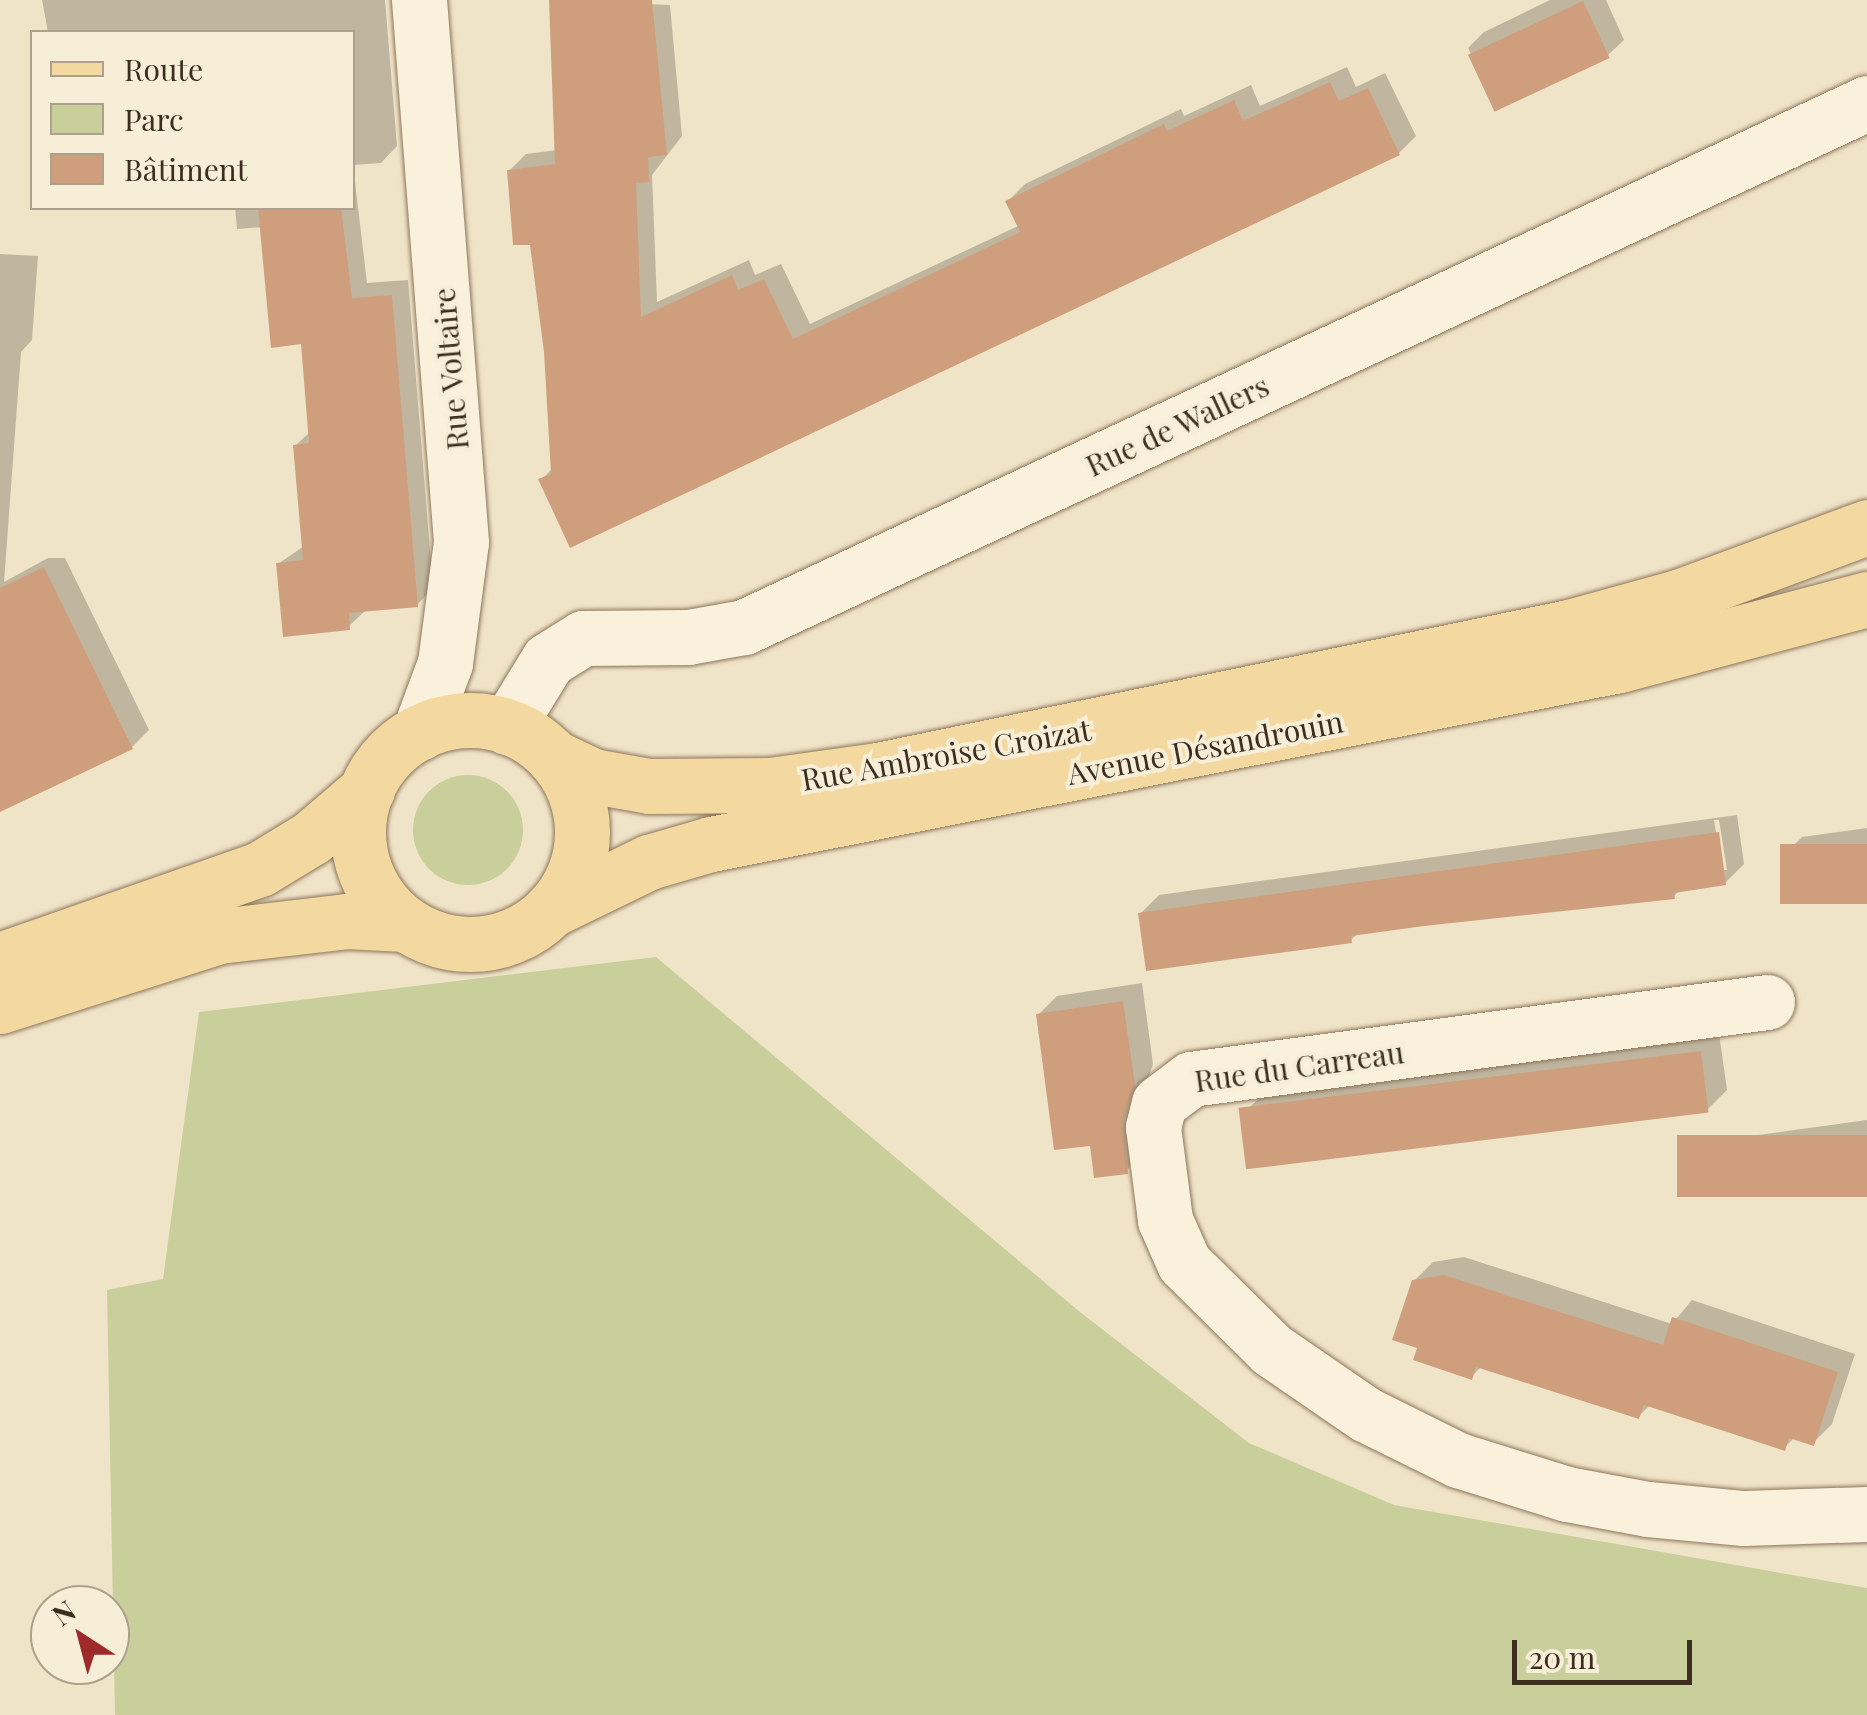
<!DOCTYPE html>
<meta charset="utf-8">
<style>
body{margin:0}
#map{position:relative;width:1867px;height:1715px;overflow:hidden;background:#f0e4c8;font-family:"Playfair Display",serif}
div>[style]{position:absolute}
.green>*{inset:0;background:#c9cf9b}
.round{border-radius:50%}
.shadow>*{inset:0;background:#0003}
.building>*{inset:0;background:#cf9f7d;transform-origin:0 0}
.roads{filter:drop-shadow(0 0 2px #8d765c) drop-shadow(0 0 2px #8d765c)}
.minor>*{height:55px;margin:-27.5px;padding:0 27.5px;transform-origin:27.5px;border-radius:27.5px;background:#faf1dc}
.major>*{height:55px;margin:-27.5px;padding:0 27.5px;transform-origin:27.5px;border-radius:27.5px;background:#f3d9a0}
.major>.ring{margin:-27.5px;padding:0;box-sizing:content-box;background:none;border:55px solid #f3d9a0;border-radius:50%}
span{translate:-50% -50%;white-space:nowrap;text-align:center;line-height:1.15;-webkit-text-stroke:8px #f7eed8;paint-order:stroke}
.street-label{font-size:30px;color:#3d2e20}
.legend{position:absolute;left:30px;top:30px;width:325px;height:180px;box-sizing:border-box;background:#f7eed8;border:2px solid #ada18e;margin:0;padding:12px 18px;list-style:none;font-size:30px;color:#3d2e20}
.legend li{display:flex;align-items:center;gap:20px;height:50px}
.legend b{width:50px;border:2px solid #ada18e}
.north{position:absolute;left:30px;top:1585px;width:100px;height:100px;box-sizing:border-box;background:#f7eed8;border:2px solid #ada18e;border-radius:50%;rotate:324deg;font-size:28px;font-weight:700;line-height:40px;text-align:center;color:#3d2e20}
.north::after{content:'';display:block;margin:auto;width:35px;height:45px;background:#9e2a2b;clip-path:polygon(50% 0,100% 100%,50% 72%,0 100%)}
.scale{position:absolute;left:1512px;top:1640px;width:180px;height:45px;box-sizing:border-box;border:5px solid #3d2e20;border-top:0;padding-left:12px;font-size:30px;line-height:35px;white-space:nowrap;color:#3d2e20;-webkit-text-stroke:8px #f7eed8;paint-order:stroke}
</style>
<div id="map">
<div class="green">
<div class="round" style="left:413px;top:775px;width:110px;height:110px"></div>
<div style="clip-path:polygon(656px 957px,1080px 1312px,1249px 1443px,1394px 1505px,1867px 1588px,1867px 1715px,115px 1715px,107px 1290px,163px 1279px,199px 1012px)"></div>
</div>
<div class="shadow">
<div style="clip-path:polygon(42px 0,385px 0,397px 146px,381px 163px,353px 165px,367px 283px,408px 280px,433px 588px,417px 605px,365px 611px,348px 627px,278px 564px,304px 546px,295px 446px,311px 431px,304px 341px,262px 227px,237px 229px,235px 208px,352px 208px,352px 32px,48px 32px)"></div>
<div style="clip-path:polygon(551px 0,670px 5px,682px 136px,652px 175px,657px 302px,749px 260px,755px 275px,781px 264px,810px 324px,1020px 225px,1008px 201px,1025px 184px,1181px 109px,1184px 116px,1251px 85px,1260px 106px,1347px 67px,1356px 87px,1385px 73px,1416px 136px,1399px 153px,571px 544px,541px 480px,553px 468px,546px 352px,532px 242px,509px 171px,526px 154px,557px 150px)"></div>
<div style="clip-path:polygon(1550px 0,1606px 0,1624px 40px,1607px 56px,1496px 107px,1468px 48px,1484px 32px)"></div>
<div style="clip-path:polygon(0 254px,38px 256px,32px 340px,21px 352px,4px 582px,48px 558px,65px 558px,149px 730px,132px 747px,0 810px)"></div>
<div style="clip-path:polygon(evenodd,1737px 815px,1744px 864px,1725px 883px,1681px 889px,1673px 897px,1358px 933px,1350px 941px,1140px 914px,1159px 895px,1737px 815px,1714px 820px,1719px 820px,1727px 870px,1722px 870px,1714px 820px)"></div>
<div style="clip-path:polygon(1867px 828px,1867px 902px,1783px 856px,1802px 837px)"></div>
<div style="clip-path:polygon(1142px 983px,1153px 1064px,1141px 1099px,1145px 1152px,1126px 1171px,1038px 1015px,1057px 996px)"></div>
<div style="clip-path:polygon(1719px 1033px,1727px 1090px,1708px 1109px,1242px 1115px,1261px 1096px)"></div>
<div style="clip-path:polygon(1867px 1120px,1867px 1194px,1681px 1161px,1700px 1143px)"></div>
<div style="clip-path:polygon(1464px 1257px,1672px 1324px,1692px 1300px,1855px 1354px,1832px 1424px,1813px 1443px,1795px 1437px,1784px 1448px,1650px 1405px,1639px 1416px,1482px 1366px,1471px 1377px,1420px 1346px,1414px 1281px,1433px 1262px)"></div>
</div>
<div class="building">
<div style="clip-path:polygon(549px 0,652px 0,667px 155px,648px 157px,649px 182px,636px 183px,641px 317px,732px 275px,738px 290px,764px 279px,793px 339px,1020px 232px,1005px 201px,1164px 124px,1167px 131px,1234px 100px,1243px 121px,1330px 82px,1339px 101px,1368px 88px,1400px 155px,570px 548px,538px 479px,551px 474px,544px 352px,530px 245px,513px 245px,507px 170px,555px 164px)"></div>
<div style="left:1583px;top:1px;width:63px;height:127px;rotate:65deg"></div>
<div style="clip-path:polygon(258px 208px,341px 208px,352px 298px,392px 295px,418px 607px,349px 613px,350px 630px,283px 637px,276px 563px,303px 560px,293px 445px,309px 443px,301px 344px,271px 348px)"></div>
<div style="clip-path:polygon(44px 567px,133px 749px,0 812px,0 588px)"></div>
<div style="clip-path:polygon(1719px 832px,1726px 885px,1674px 893px,1675px 899px,1424px 926px,1351px 936px,1352px 943px,1146px 971px,1138px 913px)"></div>
<div style="left:1867px;top:844px;width:60px;height:87px;rotate:90deg"></div>
<div style="clip-path:polygon(1123px 1001px,1135px 1085px,1123px 1120px,1128px 1174px,1094px 1178px,1090px 1146px,1054px 1150px,1036px 1014px)"></div>
<div style="left:1701px;top:1051px;width:62px;height:466px;rotate:83deg"></div>
<div style="left:1867px;top:1135px;width:62px;height:190px;rotate:90deg"></div>
<div style="clip-path:polygon(1444px 1275px,1663px 1345px,1672px 1317px,1838px 1372px,1814px 1446px,1789px 1438px,1785px 1451px,1644px 1405px,1639px 1419px,1476px 1367px,1472px 1380px,1413px 1360px,1417px 1348px,1392px 1340px,1412px 1280px)"></div>
</div>
<div class="roads">
<div class="minor">
<div style="left:507px;top:727px;width:79px;rotate:-58.5deg"></div>
<div style="left:548px;top:660px;width:41px;rotate:-32.2deg"></div>
<div style="left:583px;top:638px;width:105px;rotate:-0.5deg"></div>
<div style="left:688px;top:637px;width:57px;rotate:-10.1deg"></div>
<div style="left:744px;top:627px;width:1239px;rotate:-25.01deg"></div>
<div style="left:419px;top:733px;width:75px;rotate:-69.6deg"></div>
<div style="left:445px;top:663px;width:122px;rotate:-82.5deg"></div>
<div style="left:461px;top:542px;width:544px;rotate:-94.43deg"></div>
<div style="left:1767px;top:1002px;width:581px;rotate:172.39deg"></div>
<div style="left:1191px;top:1079px;width:40px;rotate:143deg"></div>
<div style="left:1159px;top:1103px;width:25px;rotate:104deg"></div>
<div style="left:1153px;top:1127px;width:94px;rotate:82.6deg"></div>
<div style="left:1165px;top:1220px;width:47px;rotate:66.2deg"></div>
<div style="left:1184px;top:1263px;width:124px;rotate:44.7deg"></div>
<div style="left:1272px;top:1350px;width:113px;rotate:34.5deg"></div>
<div style="left:1365px;top:1414px;width:104px;rotate:26.3deg"></div>
<div style="left:1458px;top:1460px;width:114px;rotate:17.3deg"></div>
<div style="left:1567px;top:1494px;width:82px;rotate:10.5deg"></div>
<div style="left:1648px;top:1509px;width:96px;rotate:5.4deg"></div>
<div style="left:1744px;top:1518px;width:123px;rotate:-1.9deg"></div>
</div>
<div class="major">
<div class="ring" style="left:358px;top:720px;width:169px;height:169px"></div>
<div style="left:553px;top:757px;width:44px;rotate:25.4deg"></div>
<div style="left:593px;top:776px;width:57px;rotate:10.1deg"></div>
<div style="left:649px;top:786px;width:121px;rotate:-0.5deg"></div>
<div style="left:770px;top:785px;width:109px;rotate:-7.9deg"></div>
<div style="left:878px;top:770px;width:706px;rotate:-11.69deg"></div>
<div style="left:1569px;top:627px;width:113px;rotate:-15.4deg"></div>
<div style="left:1678px;top:597px;width:202px;rotate:-20.3deg"></div>
<div style="left:550px;top:910px;width:110px;rotate:-25.9deg"></div>
<div style="left:649px;top:862px;width:65px;rotate:-16.2deg"></div>
<div style="left:711px;top:844px;width:925px;rotate:-11.15deg"></div>
<div style="left:1619px;top:665px;width:257px;rotate:-14.9deg"></div>
<div style="left:0;top:960px;width:275px;rotate:-19.3deg"></div>
<div style="left:260px;top:869px;width:60px;rotate:-31.3deg"></div>
<div style="left:311px;top:838px;width:74px;rotate:-40.6deg"></div>
<div style="left:0;top:1006px;width:230px;rotate:-17.7deg"></div>
<div style="left:219px;top:936px;width:128px;rotate:-6.7deg"></div>
<div style="left:346px;top:921px;width:59px;rotate:2.9deg"></div>
</div>
</div>
<div class="street-label">
<span style="left:450px;top:369px;rotate:-95deg">Rue Voltaire</span>
<span style="left:1177px;top:425px;rotate:-25deg">Rue de Wallers</span>
<span style="left:1205px;top:747px;rotate:-11deg">Avenue Désandrouin</span>
<span style="left:946px;top:754px;rotate:-10deg">Rue Ambroise Croizat</span>
<span style="left:1299px;top:1066px;rotate:-8deg">Rue du Carreau</span>
</div>
<ul class="legend">
<li><b style="height:12px;background:#f3d9a0"></b>Route</li>
<li><b style="height:28px;background:#c9cf9b"></b>Parc</li>
<li><b style="height:28px;background:#cf9f7d"></b>Bâtiment</li>
</ul>
<div class="north">N</div>
<div class="scale">20 m</div>
</div>
